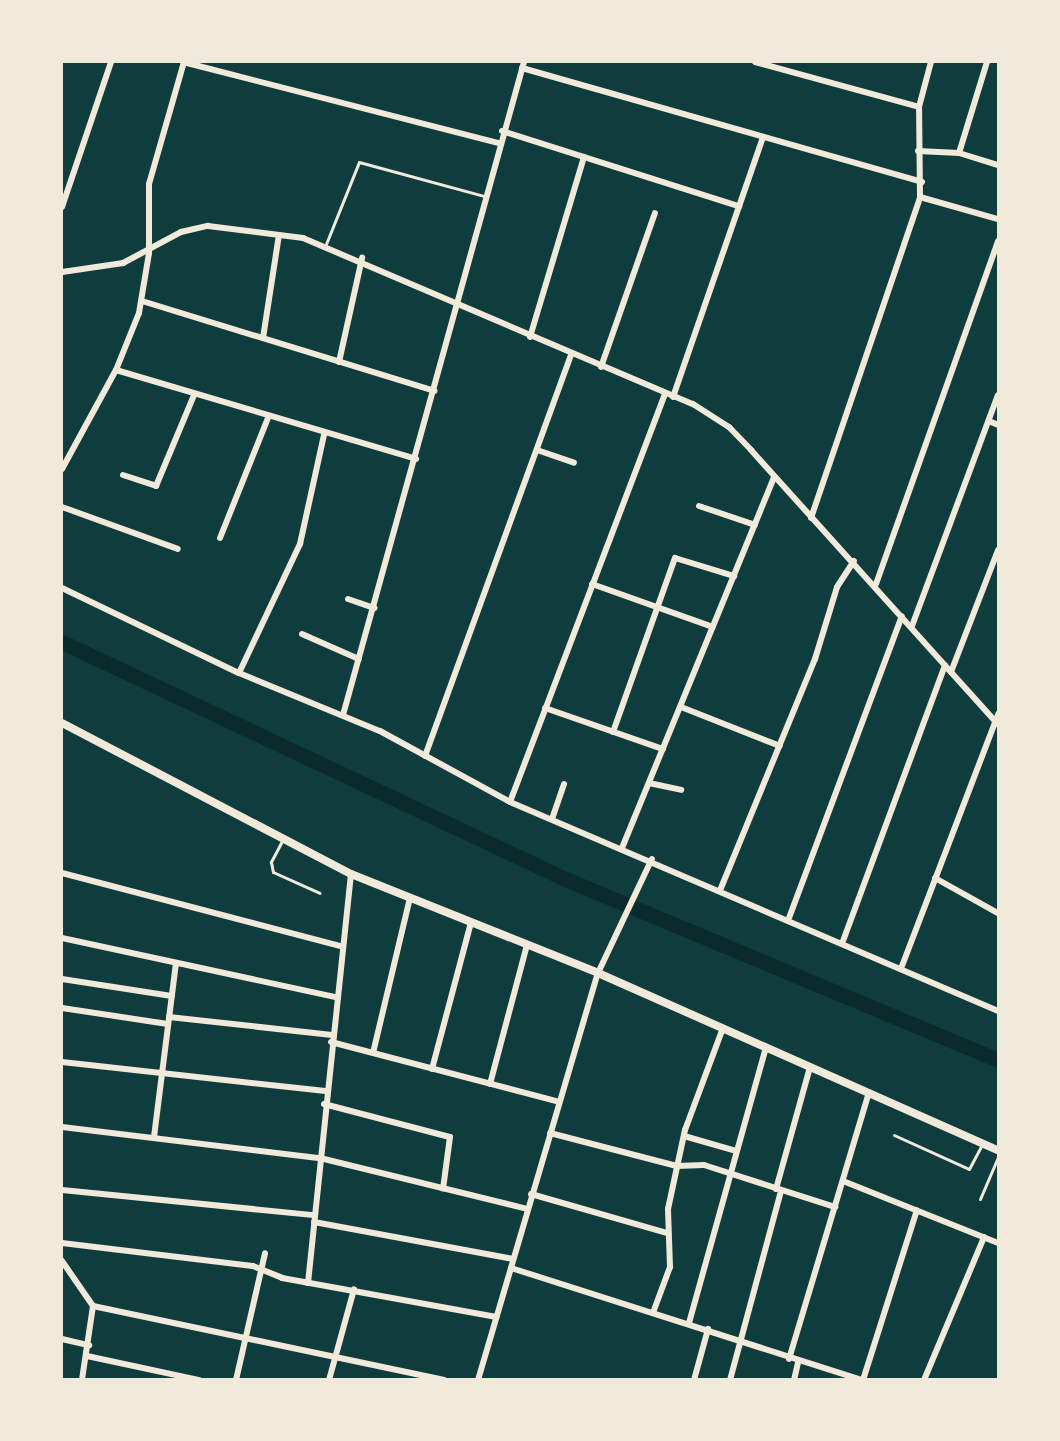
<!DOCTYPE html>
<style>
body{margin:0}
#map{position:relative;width:1060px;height:1441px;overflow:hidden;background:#0f3d3e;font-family:Roboto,sans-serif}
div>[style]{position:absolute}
.canal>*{height:15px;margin:-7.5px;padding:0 7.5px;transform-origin:7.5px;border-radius:7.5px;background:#0a2a2b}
.service>*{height:3px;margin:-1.5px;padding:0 1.5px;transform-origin:1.5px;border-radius:1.5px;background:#f1e9da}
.minor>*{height:6px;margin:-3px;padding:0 3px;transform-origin:3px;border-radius:3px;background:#f1e9da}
.tertiary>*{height:8px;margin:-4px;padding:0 4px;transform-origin:4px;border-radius:4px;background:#f1e9da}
span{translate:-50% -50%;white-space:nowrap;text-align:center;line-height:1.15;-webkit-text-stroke:6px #f1e9da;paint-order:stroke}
.frame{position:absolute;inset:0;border:63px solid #f1e9da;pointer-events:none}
</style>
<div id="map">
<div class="canal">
<div style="left:62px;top:642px;width:554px;rotate:25.22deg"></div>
<div style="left:563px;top:878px;width:472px;rotate:22.7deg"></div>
</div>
<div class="service">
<div style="left:326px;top:244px;width:88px;rotate:-68.1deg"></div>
<div style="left:359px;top:162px;width:130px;rotate:15.2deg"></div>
<div style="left:282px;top:841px;width:24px;rotate:118deg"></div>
<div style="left:271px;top:862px;width:10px;rotate:79deg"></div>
<div style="left:273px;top:872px;width:51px;rotate:24.1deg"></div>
<div style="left:894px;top:1135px;width:82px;rotate:24.4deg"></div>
<div style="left:969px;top:1169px;width:27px;rotate:-62deg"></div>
<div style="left:980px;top:1199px;width:46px;rotate:-66.8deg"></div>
</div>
<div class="minor">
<div style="left:183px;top:62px;width:326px;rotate:14.4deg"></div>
<div style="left:755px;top:62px;width:170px;rotate:15.3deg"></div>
<div style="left:522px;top:68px;width:416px;rotate:15.9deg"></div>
<div style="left:502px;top:131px;width:249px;rotate:17.6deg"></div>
<div style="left:918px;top:151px;width:41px;rotate:2.8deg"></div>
<div style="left:959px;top:153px;width:41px;rotate:17.1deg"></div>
<div style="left:959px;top:153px;width:95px;rotate:-72.9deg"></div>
<div style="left:920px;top:197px;width:81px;rotate:15.8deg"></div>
<div style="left:62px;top:207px;width:153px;rotate:-71.3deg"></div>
<div style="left:62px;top:272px;width:62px;rotate:-8.4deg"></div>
<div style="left:123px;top:263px;width:66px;rotate:-28.1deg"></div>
<div style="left:181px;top:232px;width:28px;rotate:-13deg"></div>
<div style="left:208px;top:226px;width:96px;rotate:7.2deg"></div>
<div style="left:303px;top:238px;width:424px;rotate:23.1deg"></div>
<div style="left:693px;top:404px;width:43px;rotate:32.6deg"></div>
<div style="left:729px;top:427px;width:32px;rotate:46deg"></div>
<div style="left:751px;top:450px;width:369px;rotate:48deg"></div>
<div style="left:142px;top:301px;width:306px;rotate:17.1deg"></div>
<div style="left:530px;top:337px;width:188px;rotate:-73.3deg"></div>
<div style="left:263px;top:338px;width:104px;rotate:-81.2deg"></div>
<div style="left:339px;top:362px;width:107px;rotate:-77.5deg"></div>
<div style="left:601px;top:367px;width:163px;rotate:-70.7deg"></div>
<div style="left:116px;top:370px;width:313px;rotate:16.5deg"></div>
<div style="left:673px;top:397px;width:275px;rotate:-70.9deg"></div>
<div style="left:989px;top:421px;width:10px;rotate:24deg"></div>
<div style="left:537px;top:450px;width:39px;rotate:19deg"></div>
<div style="left:62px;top:469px;width:113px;rotate:-61.4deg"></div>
<div style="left:116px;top:370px;width:61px;rotate:-68deg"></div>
<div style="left:139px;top:313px;width:61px;rotate:-80.5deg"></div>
<div style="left:149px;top:253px;width:69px;rotate:-90deg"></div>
<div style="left:149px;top:184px;width:127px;rotate:-74deg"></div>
<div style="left:123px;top:475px;width:35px;rotate:18deg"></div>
<div style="left:156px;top:486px;width:99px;rotate:-67.3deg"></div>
<div style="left:699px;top:506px;width:59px;rotate:18.7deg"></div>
<div style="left:62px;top:507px;width:123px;rotate:19.9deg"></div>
<div style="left:811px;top:518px;width:339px;rotate:-71.2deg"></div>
<div style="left:920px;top:197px;width:90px;rotate:-90.6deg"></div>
<div style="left:919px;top:107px;width:47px;rotate:-75.1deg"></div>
<div style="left:220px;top:538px;width:129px;rotate:-68.2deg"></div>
<div style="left:592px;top:584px;width:128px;rotate:19.6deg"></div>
<div style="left:876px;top:584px;width:364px;rotate:-70.4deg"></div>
<div style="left:62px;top:588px;width:196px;rotate:25.7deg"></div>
<div style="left:239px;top:673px;width:152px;rotate:22.4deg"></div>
<div style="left:380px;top:731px;width:148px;rotate:28.6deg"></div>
<div style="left:510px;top:802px;width:531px;rotate:23.18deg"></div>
<div style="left:348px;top:599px;width:28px;rotate:19deg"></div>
<div style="left:912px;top:626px;width:246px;rotate:-69.6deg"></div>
<div style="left:302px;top:634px;width:62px;rotate:23.7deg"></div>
<div style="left:951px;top:672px;width:131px;rotate:-68.9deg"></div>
<div style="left:239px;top:673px;width:143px;rotate:-64.7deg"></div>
<div style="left:300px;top:544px;width:112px;rotate:-77.6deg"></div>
<div style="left:681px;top:707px;width:106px;rotate:21.5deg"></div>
<div style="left:545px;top:708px;width:125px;rotate:19.2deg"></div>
<div style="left:343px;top:715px;width:678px;rotate:-74.51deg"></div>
<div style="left:613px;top:732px;width:185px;rotate:-70.4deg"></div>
<div style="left:675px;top:558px;width:62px;rotate:17deg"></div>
<div style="left:425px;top:756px;width:427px;rotate:-70deg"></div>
<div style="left:649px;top:783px;width:33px;rotate:12deg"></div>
<div style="left:510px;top:802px;width:436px;rotate:-69.2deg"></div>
<div style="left:552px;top:819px;width:37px;rotate:-71deg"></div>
<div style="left:622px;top:848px;width:401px;rotate:-67.7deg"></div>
<div style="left:62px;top:873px;width:288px;rotate:14.7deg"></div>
<div style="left:935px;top:878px;width:72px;rotate:29.1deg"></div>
<div style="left:721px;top:888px;width:248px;rotate:-67.7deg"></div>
<div style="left:815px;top:659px;width:75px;rotate:-73deg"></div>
<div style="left:837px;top:587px;width:31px;rotate:-57deg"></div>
<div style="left:789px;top:918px;width:322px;rotate:-69.5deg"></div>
<div style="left:62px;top:938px;width:280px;rotate:12.2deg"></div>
<div style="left:843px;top:941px;width:294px;rotate:-69.7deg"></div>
<div style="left:902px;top:966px;width:270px;rotate:-69.1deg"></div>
<div style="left:62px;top:979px;width:111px;rotate:8.8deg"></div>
<div style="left:62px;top:1008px;width:107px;rotate:8.6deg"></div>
<div style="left:169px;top:1017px;width:164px;rotate:6.3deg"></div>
<div style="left:331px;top:1042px;width:236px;rotate:14.7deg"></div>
<div style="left:373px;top:1053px;width:159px;rotate:-76.6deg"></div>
<div style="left:62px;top:1062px;width:265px;rotate:6.3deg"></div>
<div style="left:432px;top:1069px;width:152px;rotate:-75.1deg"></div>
<div style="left:490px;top:1084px;width:144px;rotate:-75.1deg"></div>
<div style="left:324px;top:1104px;width:130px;rotate:14.7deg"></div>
<div style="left:450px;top:1137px;width:52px;rotate:97.7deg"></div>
<div style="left:62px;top:1127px;width:260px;rotate:6.9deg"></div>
<div style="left:320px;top:1158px;width:213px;rotate:13.8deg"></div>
<div style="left:550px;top:1133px;width:131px;rotate:14.6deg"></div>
<div style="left:677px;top:1166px;width:27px;rotate:-2deg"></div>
<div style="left:704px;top:1165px;width:138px;rotate:17.8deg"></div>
<div style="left:684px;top:1136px;width:54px;rotate:16.1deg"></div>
<div style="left:154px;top:1137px;width:175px;rotate:-82.8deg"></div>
<div style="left:843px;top:1181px;width:167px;rotate:21.8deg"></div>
<div style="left:776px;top:1189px;width:127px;rotate:-74.4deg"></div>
<div style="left:62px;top:1190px;width:253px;rotate:5.7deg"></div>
<div style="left:531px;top:1194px;width:141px;rotate:16deg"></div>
<div style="left:314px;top:1222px;width:202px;rotate:10.5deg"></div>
<div style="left:62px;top:1243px;width:192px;rotate:6.9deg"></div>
<div style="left:253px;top:1266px;width:31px;rotate:22deg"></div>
<div style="left:282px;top:1278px;width:218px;rotate:10.3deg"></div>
<div style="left:62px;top:1261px;width:55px;rotate:55.4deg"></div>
<div style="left:93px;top:1306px;width:75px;rotate:98.5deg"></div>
<div style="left:511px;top:1268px;width:367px;rotate:17.7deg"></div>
<div style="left:308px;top:1283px;width:411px;rotate:-84deg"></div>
<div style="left:93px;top:1306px;width:359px;rotate:11.9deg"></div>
<div style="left:654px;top:1310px;width:46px;rotate:-69.6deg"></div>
<div style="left:670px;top:1267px;width:58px;rotate:-92deg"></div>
<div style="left:668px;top:1209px;width:81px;rotate:-77.9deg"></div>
<div style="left:685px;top:1130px;width:109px;rotate:-69.6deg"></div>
<div style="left:689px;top:1323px;width:287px;rotate:-74.4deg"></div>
<div style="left:62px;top:1339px;width:28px;rotate:13deg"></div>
<div style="left:87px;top:1356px;width:115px;rotate:12.1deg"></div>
<div style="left:789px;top:1359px;width:278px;rotate:-73.3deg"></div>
<div style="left:236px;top:1380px;width:130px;rotate:-77.1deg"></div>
<div style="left:329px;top:1380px;width:94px;rotate:-74.6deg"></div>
<div style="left:478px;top:1380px;width:424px;rotate:-73.6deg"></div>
<div style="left:598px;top:973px;width:126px;rotate:-64.7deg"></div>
<div style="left:694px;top:1380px;width:53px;rotate:-74.6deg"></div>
<div style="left:730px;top:1380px;width:196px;rotate:-74.9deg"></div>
<div style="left:794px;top:1380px;width:18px;rotate:-77deg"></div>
<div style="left:863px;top:1380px;width:178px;rotate:-72.4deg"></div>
<div style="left:924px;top:1380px;width:155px;rotate:-67.2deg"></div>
</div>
<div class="tertiary">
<div style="left:62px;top:723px;width:326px;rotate:27.6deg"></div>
<div style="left:351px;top:874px;width:266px;rotate:21.8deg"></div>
<div style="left:598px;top:973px;width:437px;rotate:23.9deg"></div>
</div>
<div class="frame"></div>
</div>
